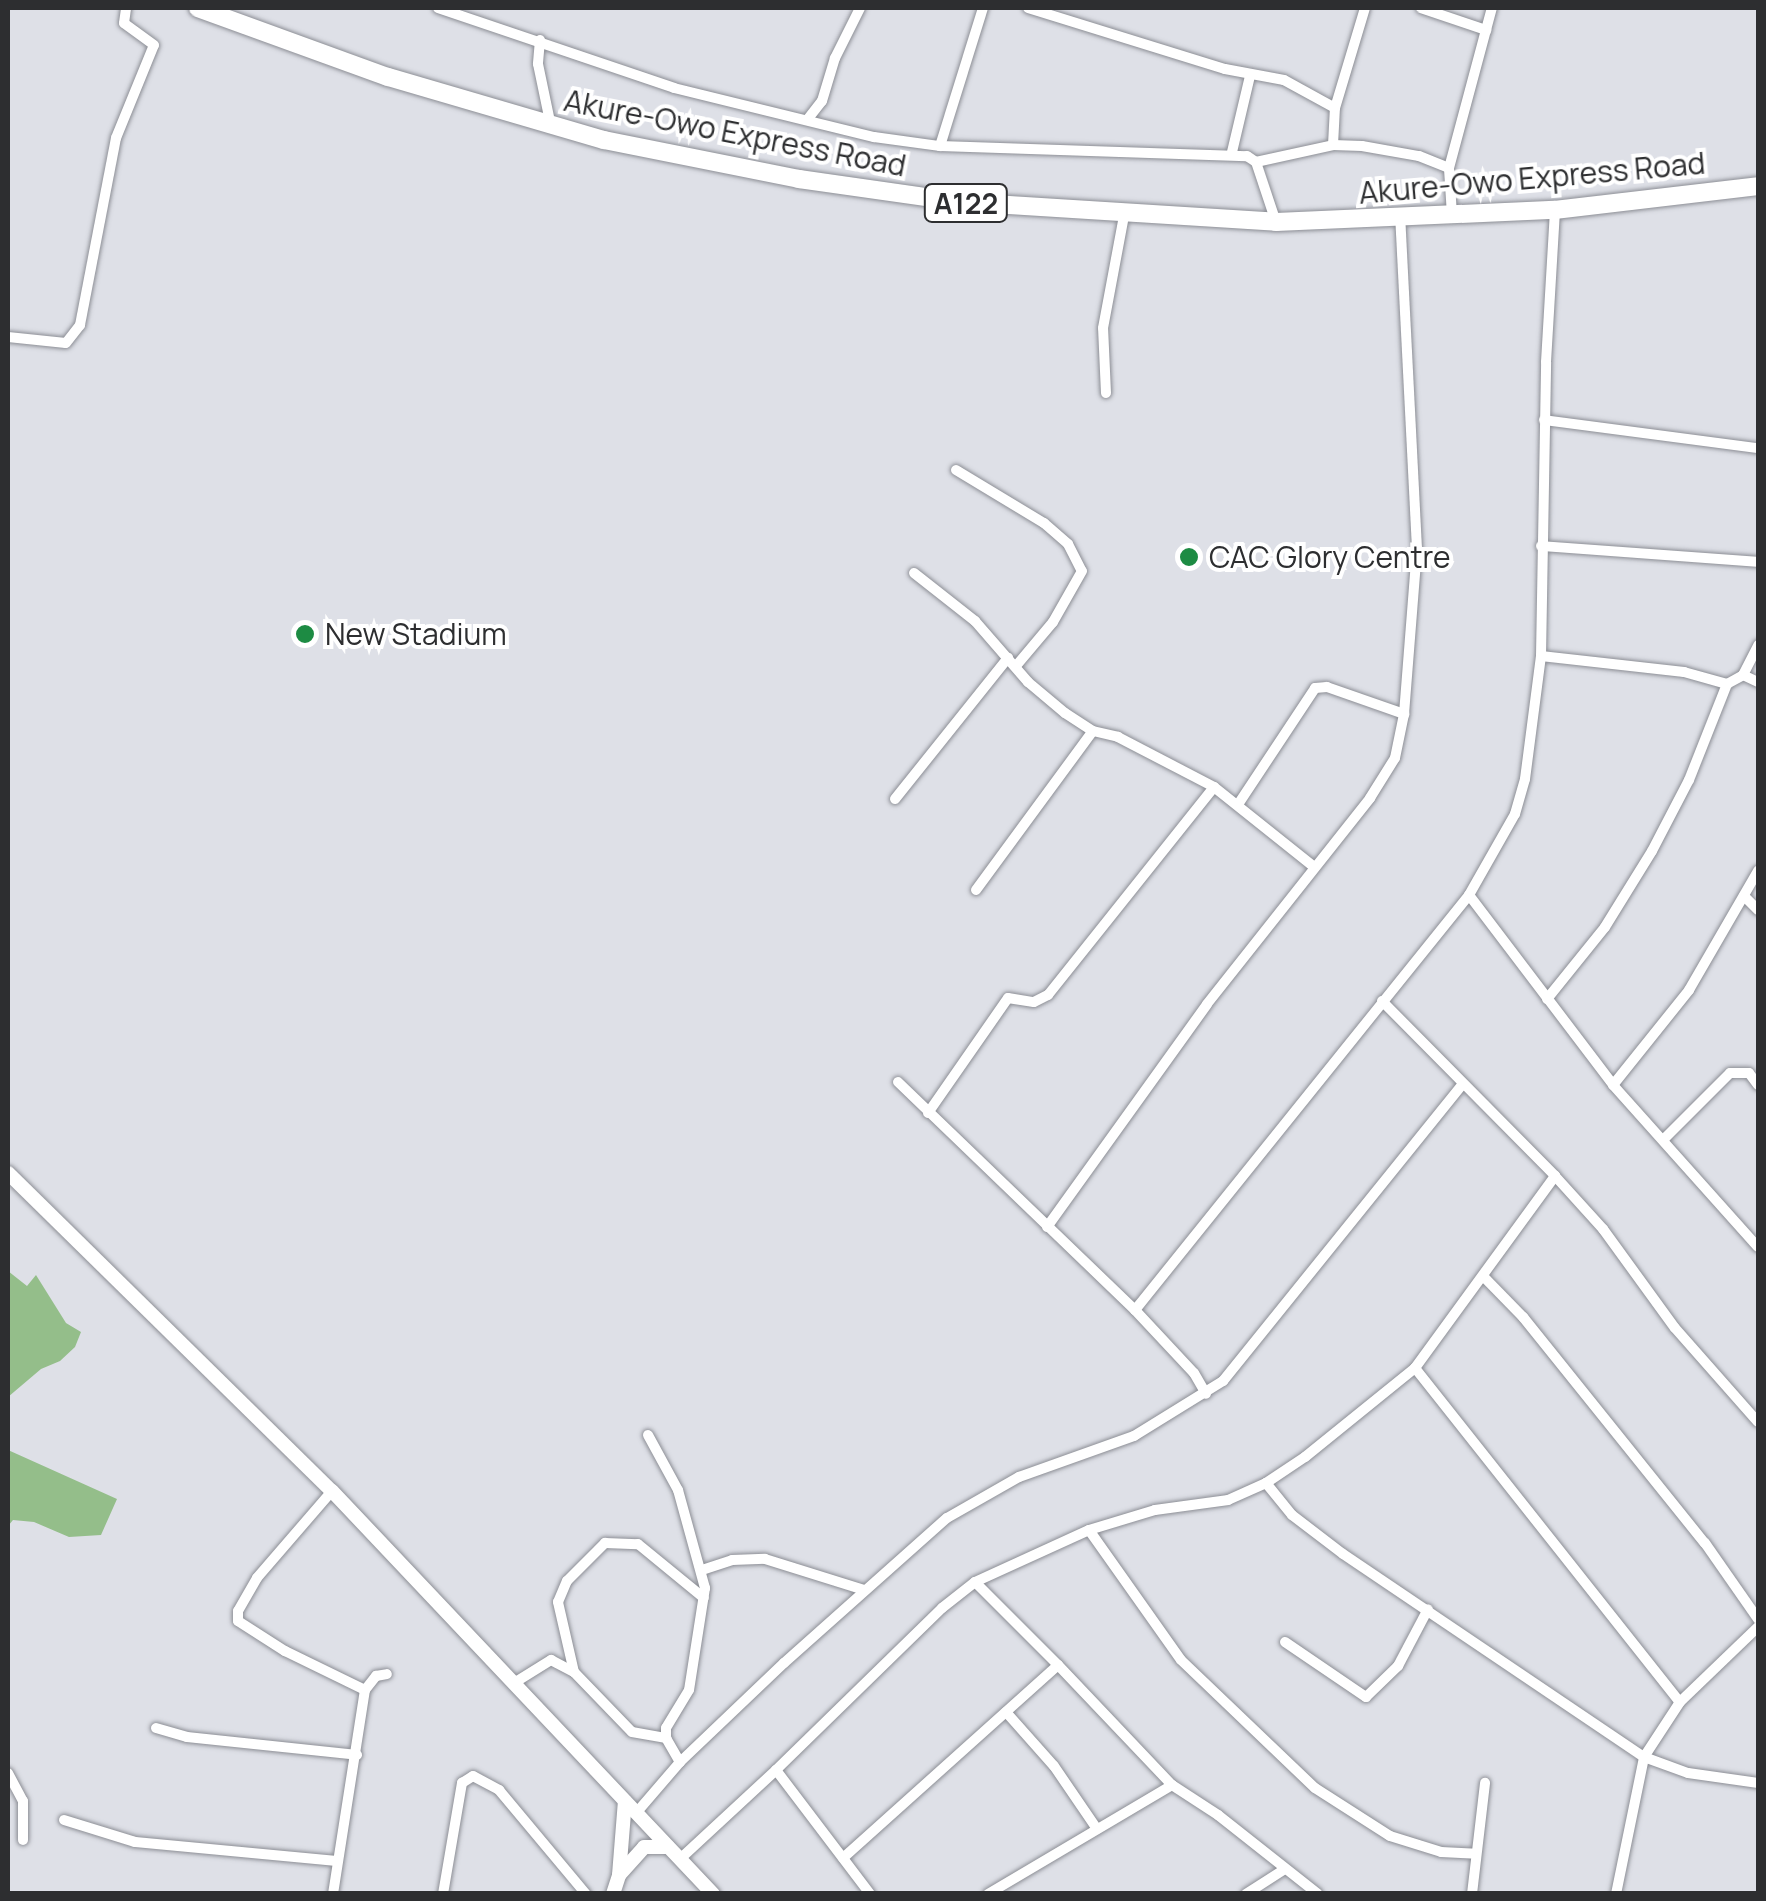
<!DOCTYPE html>
<style>
body{margin:0}
#map{position:relative;width:1766px;height:1901px;overflow:hidden;background:#dee0e7;font-family:Manrope,sans-serif}
div>[style]{position:absolute}
.green>*{inset:0;background:#94be8a}
.roads{filter:drop-shadow(0 0 2px #8c8e95) drop-shadow(0 0 2px #8c8e95)}
.street>*{height:10px;margin:-5px;padding:0 5px;transform-origin:5px;border-radius:5px;background:#fff}
.secondary>*{height:14px;margin:-7px;padding:0 7px;transform-origin:7px;border-radius:7px;background:#fff}
.highway>*{height:18px;margin:-9px;padding:0 9px;transform-origin:9px;border-radius:9px;background:#fff}
.dots>*{width:28px;height:28px;translate:-50% -50%;box-sizing:border-box;border:5px solid #fff;border-radius:50%}
span{translate:-50% -50%;white-space:nowrap;text-align:center;line-height:1.15;-webkit-text-stroke:8px #fff;paint-order:stroke}
.shield-label span{padding:2px 8px;background:#fff;border:2px solid;border-radius:8px;-webkit-text-stroke-width:0}
.shield-label{font-size:28px;color:#2d2e30;font-weight:700}
.street-label{font-size:30px;color:#2d2e30}
.poi-label{font-size:30px;color:#2d2e30}
.left{translate:0 -50%;text-align:left}
.frame{position:absolute;inset:0;border:10px solid #2d2e30;pointer-events:none}
</style>
<div id="map">
<div class="green">
<div style="clip-path:polygon(8px 1271px,27px 1286px,36px 1275px,66px 1323px,81px 1332px,75px 1347px,60px 1361px,41px 1369px,8px 1397px)"></div>
<div style="clip-path:polygon(8px 1450px,117px 1499px,101px 1535px,69px 1537px,34px 1522px,13px 1520px,8px 1526px)"></div>
</div>
<div class="roads">
<div class="street">
<div style="left:438px;top:8px;width:249px;rotate:18.7deg"></div>
<div style="left:674px;top:88px;width:206px;rotate:13.8deg"></div>
<div style="left:874px;top:137px;width:67px;rotate:7.8deg"></div>
<div style="left:940px;top:146px;width:307px;rotate:1.9deg"></div>
<div style="left:1247px;top:156px;width:11px;rotate:34deg"></div>
<div style="left:1256px;top:162px;width:63px;rotate:71.6deg"></div>
<div style="left:1028px;top:8px;width:206px;rotate:17.2deg"></div>
<div style="left:1225px;top:69px;width:60px;rotate:10.6deg"></div>
<div style="left:1284px;top:80px;width:58px;rotate:28.8deg"></div>
<div style="left:1335px;top:108px;width:104px;rotate:-73.3deg"></div>
<div style="left:1421px;top:8px;width:69px;rotate:18.7deg"></div>
<div style="left:540px;top:40px;width:24px;rotate:95deg"></div>
<div style="left:538px;top:64px;width:63px;rotate:78.2deg"></div>
<div style="left:807px;top:120px;width:24px;rotate:-52deg"></div>
<div style="left:822px;top:101px;width:45px;rotate:-73.2deg"></div>
<div style="left:835px;top:58px;width:56px;rotate:-63.4deg"></div>
<div style="left:1333px;top:145px;width:37px;rotate:-87deg"></div>
<div style="left:940px;top:146px;width:145px;rotate:-72.7deg"></div>
<div style="left:1232px;top:152px;width:78px;rotate:-76.7deg"></div>
<div style="left:1256px;top:162px;width:79px;rotate:-12.4deg"></div>
<div style="left:1333px;top:145px;width:29px;rotate:2deg"></div>
<div style="left:1362px;top:146px;width:58px;rotate:10deg"></div>
<div style="left:1419px;top:156px;width:32px;rotate:22deg"></div>
<div style="left:1452px;top:215px;width:47px;rotate:-93.7deg"></div>
<div style="left:1449px;top:168px;width:166px;rotate:-75deg"></div>
<div style="left:8px;top:337px;width:58px;rotate:5.9deg"></div>
<div style="left:66px;top:343px;width:23px;rotate:-52deg"></div>
<div style="left:80px;top:325px;width:190px;rotate:-79.1deg"></div>
<div style="left:116px;top:138px;width:100px;rotate:-67.8deg"></div>
<div style="left:154px;top:45px;width:37px;rotate:-144deg"></div>
<div style="left:124px;top:23px;width:15px;rotate:-82deg"></div>
<div style="left:1106px;top:393px;width:65px;rotate:-92.6deg"></div>
<div style="left:1103px;top:328px;width:114px;rotate:-79.4deg"></div>
<div style="left:1544px;top:420px;width:216px;rotate:7.5deg"></div>
<div style="left:956px;top:470px;width:103px;rotate:31.1deg"></div>
<div style="left:1044px;top:523px;width:32px;rotate:41deg"></div>
<div style="left:1068px;top:544px;width:30px;rotate:63deg"></div>
<div style="left:1082px;top:571px;width:59px;rotate:119.6deg"></div>
<div style="left:1053px;top:622px;width:57px;rotate:130.1deg"></div>
<div style="left:1541px;top:546px;width:218px;rotate:4.2deg"></div>
<div style="left:914px;top:573px;width:78px;rotate:38.2deg"></div>
<div style="left:975px;top:621px;width:81px;rotate:49deg"></div>
<div style="left:1028px;top:682px;width:48px;rotate:40deg"></div>
<div style="left:1065px;top:713px;width:33px;rotate:33deg"></div>
<div style="left:1093px;top:731px;width:26px;rotate:13deg"></div>
<div style="left:1118px;top:737px;width:108px;rotate:27.5deg"></div>
<div style="left:1214px;top:787px;width:127px;rotate:38.6deg"></div>
<div style="left:1541px;top:656px;width:144px;rotate:6.4deg"></div>
<div style="left:1684px;top:672px;width:45px;rotate:15.6deg"></div>
<div style="left:1727px;top:684px;width:18px;rotate:-29deg"></div>
<div style="left:1743px;top:675px;width:34px;rotate:-63deg"></div>
<div style="left:1743px;top:675px;width:17px;rotate:25deg"></div>
<div style="left:895px;top:799px;width:181px;rotate:-51.3deg"></div>
<div style="left:1239px;top:803px;width:138px;rotate:-56.5deg"></div>
<div style="left:1315px;top:688px;width:12px;rotate:-5deg"></div>
<div style="left:1327px;top:687px;width:82px;rotate:19.3deg"></div>
<div style="left:976px;top:890px;width:197px;rotate:-53.7deg"></div>
<div style="left:1469px;top:895px;width:238px;rotate:52.8deg"></div>
<div style="left:1613px;top:1085px;width:217px;rotate:48.2deg"></div>
<div style="left:1744px;top:896px;width:20px;rotate:45deg"></div>
<div style="left:1547px;top:999px;width:92px;rotate:-51.1deg"></div>
<div style="left:1605px;top:927px;width:89px;rotate:-58.3deg"></div>
<div style="left:1652px;top:851px;width:80px;rotate:-62.5deg"></div>
<div style="left:1689px;top:780px;width:103px;rotate:-68.4deg"></div>
<div style="left:1382px;top:1001px;width:246px;rotate:45.3deg"></div>
<div style="left:1555px;top:1176px;width:72px;rotate:47.8deg"></div>
<div style="left:1603px;top:1229px;width:122px;rotate:54deg"></div>
<div style="left:1675px;top:1328px;width:125px;rotate:48.6deg"></div>
<div style="left:898px;top:1082px;width:329px;rotate:43.9deg"></div>
<div style="left:1135px;top:1310px;width:86px;rotate:46.9deg"></div>
<div style="left:1194px;top:1373px;width:24px;rotate:60deg"></div>
<div style="left:1613px;top:1085px;width:122px;rotate:-51.3deg"></div>
<div style="left:1689px;top:990px;width:138px;rotate:-59.9deg"></div>
<div style="left:928px;top:1113px;width:140px;rotate:-55.2deg"></div>
<div style="left:1008px;top:998px;width:26px;rotate:9deg"></div>
<div style="left:1034px;top:1002px;width:16px;rotate:-27deg"></div>
<div style="left:1048px;top:995px;width:266px;rotate:-51.4deg"></div>
<div style="left:1664px;top:1139px;width:93px;rotate:-45deg"></div>
<div style="left:1730px;top:1073px;width:19px"></div>
<div style="left:1749px;top:1073px;width:15px;rotate:53deg"></div>
<div style="left:1047px;top:1227px;width:274px;rotate:-54.3deg"></div>
<div style="left:1207px;top:1004px;width:263px;rotate:-51.6deg"></div>
<div style="left:1370px;top:798px;width:47px;rotate:-58deg"></div>
<div style="left:1395px;top:758px;width:45px;rotate:-78.4deg"></div>
<div style="left:1404px;top:714px;width:166px;rotate:-85.5deg"></div>
<div style="left:1417px;top:549px;width:331px;rotate:-92.9deg"></div>
<div style="left:1484px;top:1277px;width:56px;rotate:45.7deg"></div>
<div style="left:1523px;top:1317px;width:290px;rotate:51.2deg"></div>
<div style="left:1705px;top:1543px;width:93px;rotate:55.1deg"></div>
<div style="left:1135px;top:1310px;width:533px;rotate:-51.17deg"></div>
<div style="left:1469px;top:895px;width:93px;rotate:-60.4deg"></div>
<div style="left:1515px;top:814px;width:36px;rotate:-74deg"></div>
<div style="left:1525px;top:779px;width:124px;rotate:-82.6deg"></div>
<div style="left:1541px;top:656px;width:294px;rotate:-89deg"></div>
<div style="left:1546px;top:362px;width:152px;rotate:-86.6deg"></div>
<div style="left:1415px;top:1368px;width:426px;rotate:51.6deg"></div>
<div style="left:648px;top:1435px;width:63px;rotate:61.4deg"></div>
<div style="left:678px;top:1490px;width:102px;rotate:74.6deg"></div>
<div style="left:705px;top:1588px;width:103px;rotate:98.9deg"></div>
<div style="left:689px;top:1690px;width:44px;rotate:121.2deg"></div>
<div style="left:666px;top:1728px;width:10px;rotate:90deg"></div>
<div style="left:666px;top:1738px;width:28px;rotate:60deg"></div>
<div style="left:1266px;top:1483px;width:41px;rotate:50.9deg"></div>
<div style="left:1292px;top:1515px;width:64px;rotate:37.4deg"></div>
<div style="left:1343px;top:1554px;width:363px;rotate:34deg"></div>
<div style="left:1644px;top:1757px;width:47px;rotate:20deg"></div>
<div style="left:1688px;top:1773px;width:71px;rotate:8.1deg"></div>
<div style="left:332px;top:1491px;width:115px;rotate:130.8deg"></div>
<div style="left:257px;top:1578px;width:38px;rotate:120deg"></div>
<div style="left:238px;top:1611px;width:10px;rotate:90deg"></div>
<div style="left:238px;top:1621px;width:56px;rotate:32.6deg"></div>
<div style="left:285px;top:1651px;width:89px;rotate:26deg"></div>
<div style="left:1089px;top:1530px;width:159px;rotate:54.7deg"></div>
<div style="left:1181px;top:1660px;width:185px;rotate:43.7deg"></div>
<div style="left:1315px;top:1788px;width:89px;rotate:32.6deg"></div>
<div style="left:1390px;top:1836px;width:53px;rotate:17.4deg"></div>
<div style="left:1441px;top:1852px;width:35px;rotate:3deg"></div>
<div style="left:702px;top:1570px;width:32px;rotate:-18deg"></div>
<div style="left:732px;top:1560px;width:33px;rotate:-2deg"></div>
<div style="left:765px;top:1559px;width:104px;rotate:17.4deg"></div>
<div style="left:975px;top:1582px;width:117px;rotate:45deg"></div>
<div style="left:1285px;top:1642px;width:98px;rotate:34.2deg"></div>
<div style="left:1366px;top:1697px;width:45px;rotate:-44.1deg"></div>
<div style="left:1398px;top:1666px;width:64px;rotate:-62.2deg"></div>
<div style="left:574px;top:1672px;width:72px;rotate:-102.9deg"></div>
<div style="left:558px;top:1602px;width:23px;rotate:-67deg"></div>
<div style="left:567px;top:1581px;width:54px;rotate:-45deg"></div>
<div style="left:605px;top:1543px;width:33px;rotate:2deg"></div>
<div style="left:638px;top:1544px;width:85px;rotate:39.3deg"></div>
<div style="left:514px;top:1683px;width:44px;rotate:-31.9deg"></div>
<div style="left:551px;top:1660px;width:26px;rotate:28deg"></div>
<div style="left:574px;top:1672px;width:83px;rotate:46deg"></div>
<div style="left:632px;top:1732px;width:35px;rotate:10deg"></div>
<div style="left:1006px;top:1712px;width:72px;rotate:48.4deg"></div>
<div style="left:1054px;top:1766px;width:76px;rotate:55.7deg"></div>
<div style="left:156px;top:1728px;width:32px;rotate:16deg"></div>
<div style="left:187px;top:1737px;width:171px;rotate:6deg"></div>
<div style="left:776px;top:1770px;width:232px;rotate:-44.3deg"></div>
<div style="left:942px;top:1608px;width:42px;rotate:-38.2deg"></div>
<div style="left:975px;top:1582px;width:125px;rotate:-24.5deg"></div>
<div style="left:1089px;top:1530px;width:69px;rotate:-16.9deg"></div>
<div style="left:1155px;top:1510px;width:74px;rotate:-7.8deg"></div>
<div style="left:1228px;top:1500px;width:42px;rotate:-24.1deg"></div>
<div style="left:1266px;top:1483px;width:47px;rotate:-33.7deg"></div>
<div style="left:1305px;top:1457px;width:141px;rotate:-39deg"></div>
<div style="left:1415px;top:1368px;width:238px;rotate:-53.9deg"></div>
<div style="left:8px;top:1773px;width:32px;rotate:62deg"></div>
<div style="left:23px;top:1801px;width:39px;rotate:90deg"></div>
<div style="left:637px;top:1812px;width:66px;rotate:-49.3deg"></div>
<div style="left:680px;top:1762px;width:144px;rotate:-43.6deg"></div>
<div style="left:784px;top:1663px;width:218px;rotate:-41.7deg"></div>
<div style="left:947px;top:1518px;width:83px;rotate:-29.7deg"></div>
<div style="left:1019px;top:1477px;width:122px;rotate:-19.6deg"></div>
<div style="left:1134px;top:1436px;width:105px;rotate:-31.7deg"></div>
<div style="left:1223px;top:1381px;width:380px;rotate:-51.1deg"></div>
<div style="left:64px;top:1820px;width:74px;rotate:17.2deg"></div>
<div style="left:135px;top:1842px;width:203px;rotate:5.4deg"></div>
<div style="left:843px;top:1858px;width:289px;rotate:-41.9deg"></div>
<div style="left:1058px;top:1665px;width:166px;rotate:46.5deg"></div>
<div style="left:680px;top:1859px;width:131px;rotate:-42.8deg"></div>
<div style="left:776px;top:1770px;width:156px;rotate:52.8deg"></div>
<div style="left:333px;top:1894px;width:206px;rotate:-81.1deg"></div>
<div style="left:365px;top:1690px;width:18px;rotate:-52deg"></div>
<div style="left:376px;top:1676px;width:11px;rotate:-10deg"></div>
<div style="left:443px;top:1894px;width:113px;rotate:-80.3deg"></div>
<div style="left:462px;top:1783px;width:13px;rotate:-32deg"></div>
<div style="left:473px;top:1776px;width:30px;rotate:28deg"></div>
<div style="left:499px;top:1790px;width:136px;rotate:50.1deg"></div>
<div style="left:988px;top:1894px;width:214px;rotate:-30.6deg"></div>
<div style="left:1172px;top:1785px;width:55px;rotate:33.1deg"></div>
<div style="left:1218px;top:1815px;width:127px;rotate:38.3deg"></div>
<div style="left:1246px;top:1894px;width:46px;rotate:-32.7deg"></div>
<div style="left:1472px;top:1894px;width:112px;rotate:-83.3deg"></div>
<div style="left:1616px;top:1894px;width:140px;rotate:-78.4deg"></div>
<div style="left:1644px;top:1757px;width:66px;rotate:-56.8deg"></div>
<div style="left:1680px;top:1702px;width:108px;rotate:-43.9deg"></div>
</div>
<div class="secondary">
<div style="left:8px;top:1173px;width:454px;rotate:44.5deg"></div>
<div style="left:332px;top:1491px;width:555px;rotate:46.61deg"></div>
<div style="left:620px;top:1874px;width:36px;rotate:-48deg"></div>
<div style="left:644px;top:1847px;width:24px"></div>
<div style="left:613px;top:1894px;width:20px;rotate:-72deg"></div>
<div style="left:619px;top:1875px;width:74px;rotate:-85.4deg"></div>
</div>
<div class="highway">
<div style="left:198px;top:8px;width:202px;rotate:20deg"></div>
<div style="left:388px;top:77px;width:225px;rotate:16.3deg"></div>
<div style="left:604px;top:140px;width:199px;rotate:11.3deg"></div>
<div style="left:799px;top:179px;width:164px;rotate:8.1deg"></div>
<div style="left:961px;top:202px;width:316px;rotate:3.6deg"></div>
<div style="left:1276px;top:222px;width:279px;rotate:-2.5deg"></div>
<div style="left:1555px;top:210px;width:204px;rotate:-6.7deg"></div>
</div>
</div>
<div class="dots">
<div style="left:1189px;top:557px;background:#1d8b43"></div>
<div style="left:305px;top:634px;background:#1d8b43"></div>
</div>
<div class="shield-label">
<span style="left:966px;top:203px">A122</span>
</div>
<div class="street-label">
<span style="left:735px;top:133px;rotate:11deg">Akure-Owo Express Road</span>
<span style="left:1532px;top:178px;rotate:-5deg">Akure-Owo Express Road</span>
</div>
<div class="poi-label">
<span class="left" style="left:1209px;top:557px">CAC Glory Centre</span>
<span class="left" style="left:325px;top:634px">New Stadium</span>
</div>
<div class="frame"></div>
</div>
